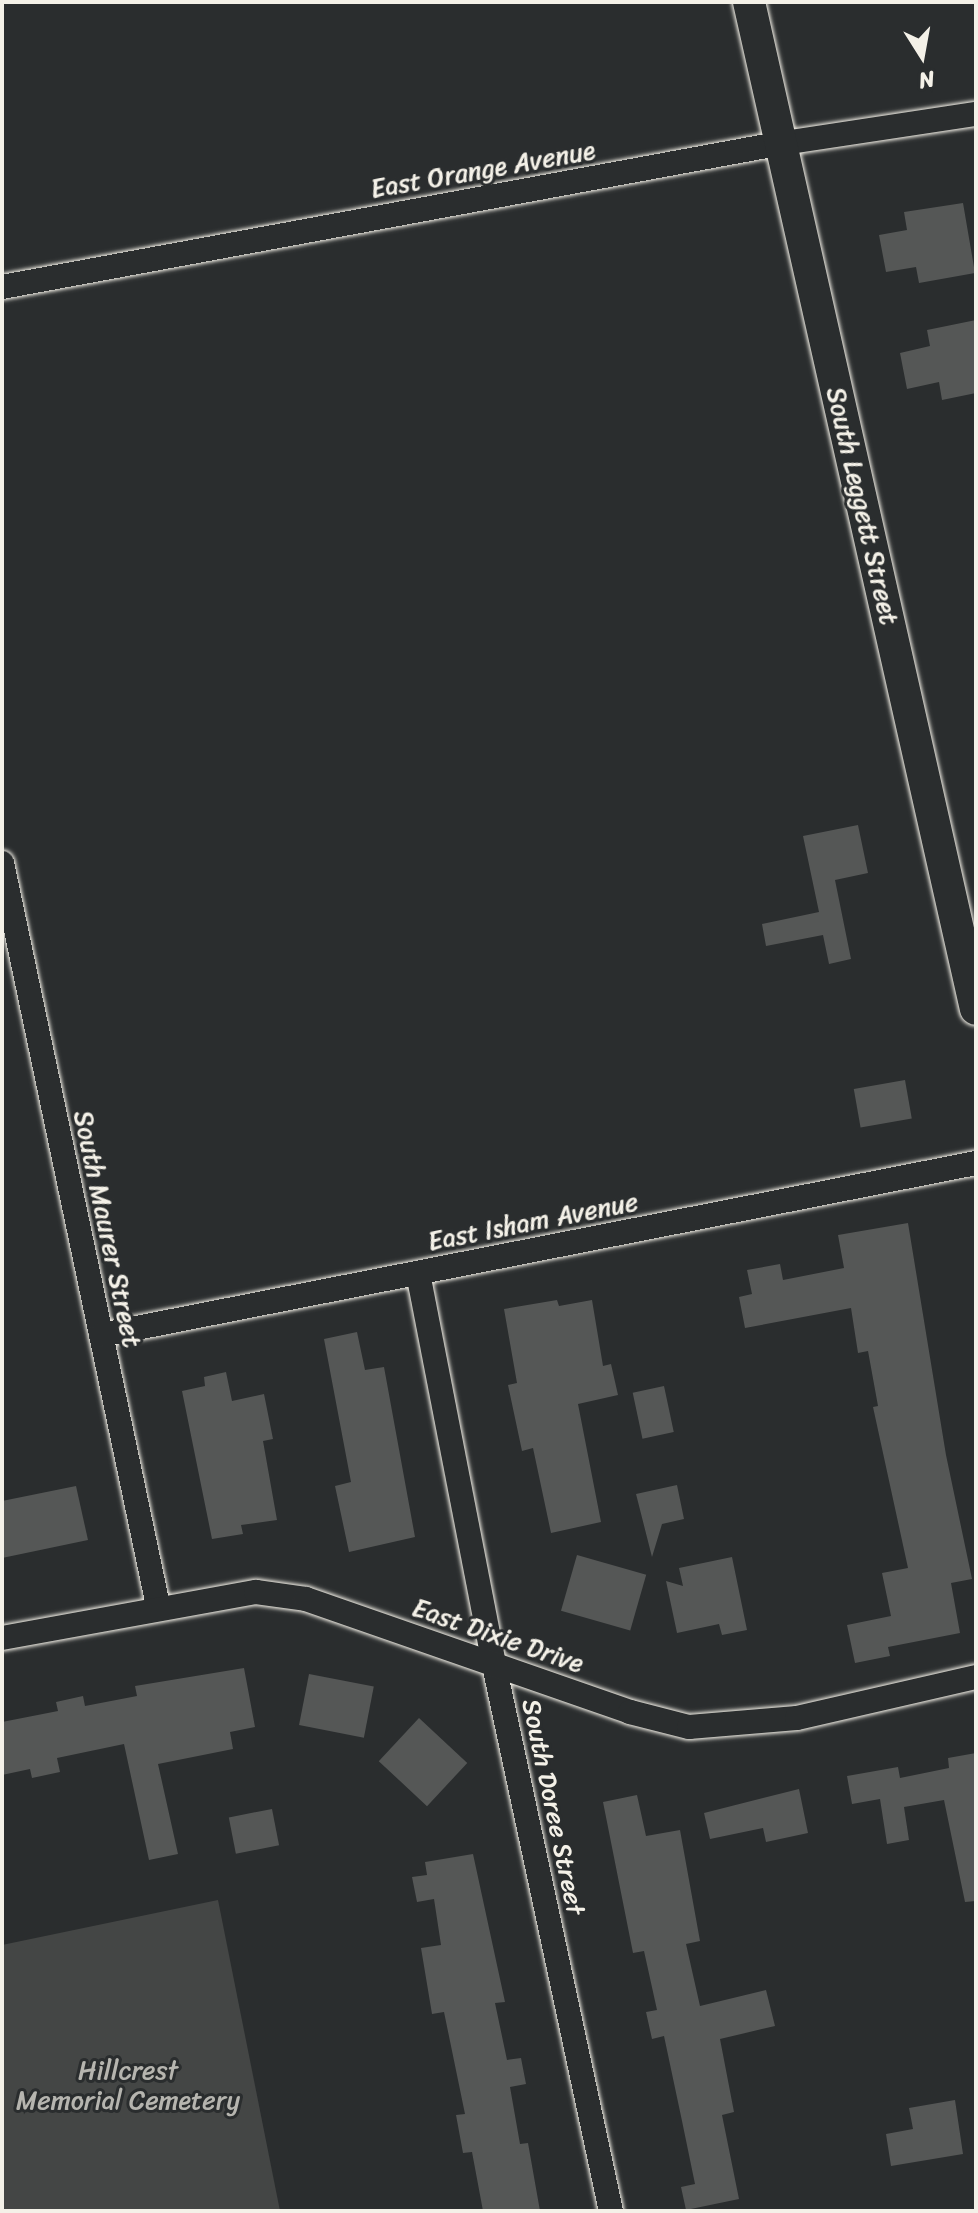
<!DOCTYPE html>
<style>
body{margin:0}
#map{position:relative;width:978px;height:2213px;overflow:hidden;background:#2a2d2e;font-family:Sriracha,sans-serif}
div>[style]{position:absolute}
.green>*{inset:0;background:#444645}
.building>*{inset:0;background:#555756;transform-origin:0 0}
.roads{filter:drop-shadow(0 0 2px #f4f1e8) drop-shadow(0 0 2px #f4f1e8)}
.street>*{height:24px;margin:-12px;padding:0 12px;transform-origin:12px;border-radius:12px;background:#2a2d2e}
.secondary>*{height:32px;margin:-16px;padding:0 16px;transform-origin:16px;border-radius:16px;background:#2a2d2e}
span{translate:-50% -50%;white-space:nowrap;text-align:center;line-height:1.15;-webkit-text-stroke:6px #2a2d2e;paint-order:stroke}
.street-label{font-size:26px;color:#f4f1e8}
.park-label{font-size:26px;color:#b6b5af}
.frame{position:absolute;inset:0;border:4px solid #f4f1e8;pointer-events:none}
.north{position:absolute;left:882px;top:16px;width:80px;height:80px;-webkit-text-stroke:6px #2a2d2e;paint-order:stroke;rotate:169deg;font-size:22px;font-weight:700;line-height:32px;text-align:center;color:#f4f1e8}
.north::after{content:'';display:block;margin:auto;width:28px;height:36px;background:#f4f1e8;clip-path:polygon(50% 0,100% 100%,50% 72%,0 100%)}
</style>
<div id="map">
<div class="green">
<div style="clip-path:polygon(218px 1900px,280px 2211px,2px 2211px,2px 1945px)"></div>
</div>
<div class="building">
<div style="clip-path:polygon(963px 203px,975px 273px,919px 283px,916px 267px,886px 272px,879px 235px,907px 230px,904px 212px)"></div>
<div style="clip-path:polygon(976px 320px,976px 393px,942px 400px,939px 382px,907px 389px,900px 353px,930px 346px,927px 330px)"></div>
<div style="clip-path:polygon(858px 825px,868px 873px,835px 880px,851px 959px,829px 964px,823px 935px,766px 946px,762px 924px,819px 912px,803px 836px)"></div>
<div style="left:905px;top:1080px;width:39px;height:52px;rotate:80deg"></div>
<div style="clip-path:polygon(908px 1223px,946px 1455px,972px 1579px,951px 1583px,960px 1633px,888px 1647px,890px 1656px,855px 1663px,847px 1625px,891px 1616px,882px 1573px,908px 1568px,873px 1407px,878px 1406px,868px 1351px,858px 1353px,851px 1308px,745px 1328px,739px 1297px,752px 1294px,747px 1270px,780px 1264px,783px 1280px,844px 1268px,838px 1235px)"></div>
<div style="clip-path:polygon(557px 1300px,559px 1306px,592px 1300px,603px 1366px,611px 1364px,618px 1395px,578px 1404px,601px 1522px,551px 1533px,533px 1448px,522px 1451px,508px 1385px,517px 1383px,504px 1309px)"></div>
<div style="clip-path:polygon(357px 1332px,365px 1370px,384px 1367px,415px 1537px,349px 1552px,335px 1486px,351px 1482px,324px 1339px)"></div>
<div style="clip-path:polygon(226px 1372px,232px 1401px,264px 1394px,273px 1439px,263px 1441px,277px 1520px,241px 1525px,243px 1534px,212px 1539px,182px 1391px,205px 1386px,204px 1377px)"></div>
<div style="left:664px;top:1386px;width:47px;height:32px;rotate:78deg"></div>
<div style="clip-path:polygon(677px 1485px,684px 1519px,662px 1524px,652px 1557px,636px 1494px)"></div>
<div style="clip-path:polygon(76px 1486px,88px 1540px,2px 1558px,2px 1501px)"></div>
<div style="left:577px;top:1555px;width:72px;height:58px;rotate:16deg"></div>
<div style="clip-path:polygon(732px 1557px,747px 1630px,722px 1635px,719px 1624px,677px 1633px,666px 1581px,683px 1586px,679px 1568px)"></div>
<div style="clip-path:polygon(244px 1668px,255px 1727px,230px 1732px,233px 1749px,158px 1764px,178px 1854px,149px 1860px,124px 1744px,57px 1758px,60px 1772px,32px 1778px,30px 1769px,2px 1775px,2px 1722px,58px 1711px,56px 1702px,83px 1696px,85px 1706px,137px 1696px,135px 1686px)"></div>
<div style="left:309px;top:1674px;width:66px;height:52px;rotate:11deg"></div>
<div style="left:419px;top:1718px;width:66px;height:59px;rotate:43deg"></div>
<div style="clip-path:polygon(976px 1753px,976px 1901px,965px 1902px,944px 1800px,904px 1807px,909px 1840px,887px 1844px,880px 1799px,852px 1804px,847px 1776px,898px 1767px,900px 1778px,949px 1768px,948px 1758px)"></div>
<div style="clip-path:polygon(799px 1789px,808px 1833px,766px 1842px,763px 1828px,710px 1839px,704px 1813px)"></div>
<div style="clip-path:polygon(637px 1795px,646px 1836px,680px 1830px,700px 1941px,686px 1944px,700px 2006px,766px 1990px,775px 2026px,720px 2039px,734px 2112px,722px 2115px,739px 2199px,686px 2210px,681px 2187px,695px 2184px,682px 2121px,664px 2036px,652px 2039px,646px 2012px,657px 2010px,644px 1951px,633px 1953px,603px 1802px)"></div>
<div style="left:272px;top:1809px;width:37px;height:44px;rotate:79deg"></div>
<div style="clip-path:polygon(473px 1854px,505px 2002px,495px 2003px,507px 2060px,521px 2058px,526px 2084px,510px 2087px,520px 2144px,528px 2143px,540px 2211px,483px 2211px,472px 2152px,463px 2153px,456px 2115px,465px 2114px,444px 2012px,432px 2014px,421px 1948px,441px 1945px,434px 1899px,417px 1902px,412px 1877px,427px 1875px,425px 1862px)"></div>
<div style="clip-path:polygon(955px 2100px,963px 2154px,891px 2166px,886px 2134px,913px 2129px,909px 2108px)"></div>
</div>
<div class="roads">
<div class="street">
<div style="left:2px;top:287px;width:788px;rotate:-10.45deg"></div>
<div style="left:777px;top:144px;width:201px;rotate:-8.6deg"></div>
<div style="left:2px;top:863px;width:759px;rotate:78.14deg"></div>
<div style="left:418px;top:1273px;width:399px;rotate:79deg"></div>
<div style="left:494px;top:1665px;width:558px;rotate:77.91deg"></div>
<div style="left:101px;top:1335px;width:892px;rotate:-11.12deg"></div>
<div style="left:2px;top:1638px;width:258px;rotate:-10.3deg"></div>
<div style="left:256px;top:1592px;width:50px;rotate:8deg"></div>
<div style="left:306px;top:1599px;width:343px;rotate:19.2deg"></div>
<div style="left:630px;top:1712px;width:61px;rotate:14.3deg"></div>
<div style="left:689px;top:1727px;width:108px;rotate:-4.8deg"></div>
<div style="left:797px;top:1718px;width:184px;rotate:-12.9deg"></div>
</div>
<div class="secondary">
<div style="left:749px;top:2px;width:1032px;rotate:77.3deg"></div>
</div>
</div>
<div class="street-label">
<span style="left:483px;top:170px;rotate:-10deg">East Orange Avenue</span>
<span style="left:862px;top:506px;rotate:77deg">South Leggett Street</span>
<span style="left:533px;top:1222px;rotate:-11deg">East Isham Avenue</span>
<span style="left:107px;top:1229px;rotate:78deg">South Maurer Street</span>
<span style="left:498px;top:1636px;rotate:19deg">East Dixie Drive</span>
<span style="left:553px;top:1807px;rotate:78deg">South Doree Street</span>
</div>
<div class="park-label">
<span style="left:128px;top:2086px">Hillcrest<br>Memorial Cemetery</span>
</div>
<div class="frame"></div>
<div class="north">N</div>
</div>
